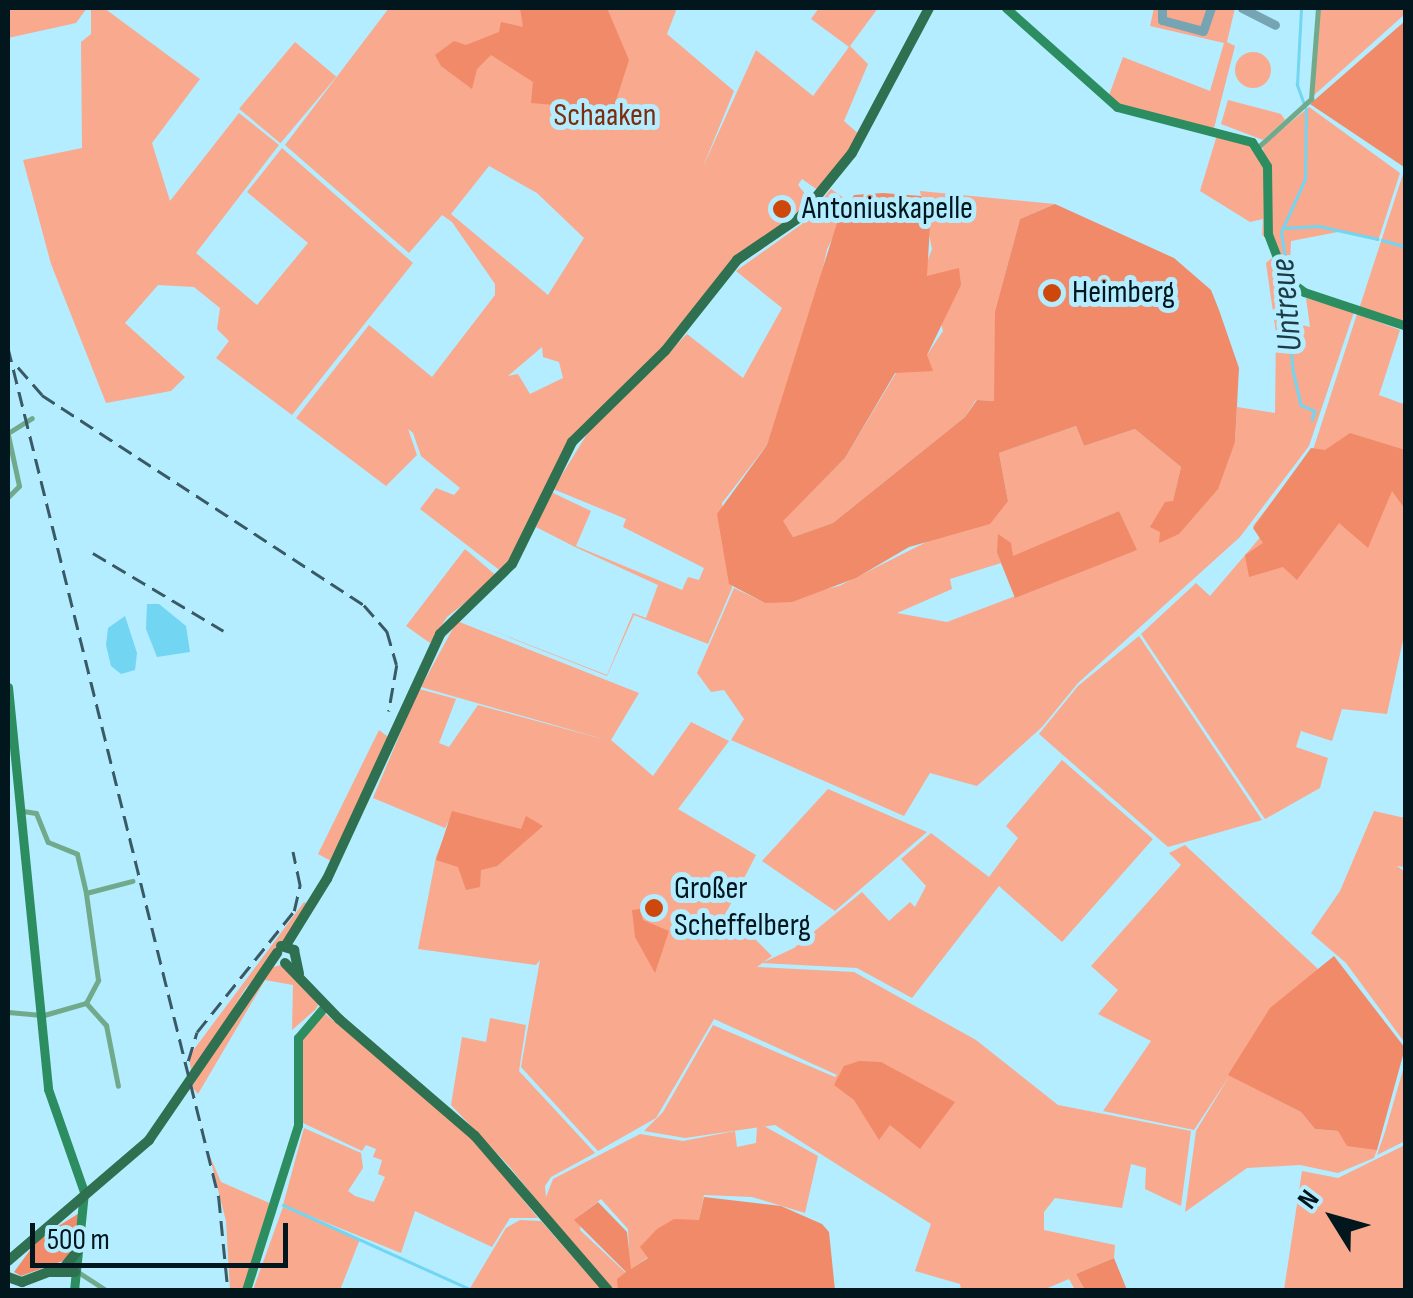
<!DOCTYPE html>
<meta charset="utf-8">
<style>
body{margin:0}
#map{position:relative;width:1413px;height:1298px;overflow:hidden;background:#b3edff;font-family:"Sofia Sans Condensed",sans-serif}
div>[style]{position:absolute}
.green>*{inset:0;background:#f9a98e;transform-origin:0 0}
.round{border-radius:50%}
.forest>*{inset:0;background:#f18a68}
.water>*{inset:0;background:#72d5f1}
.stream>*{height:2.5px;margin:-1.25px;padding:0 1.25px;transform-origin:1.25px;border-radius:1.25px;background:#72d5f1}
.taxiway>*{height:9px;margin:-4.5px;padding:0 4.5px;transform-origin:4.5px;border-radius:4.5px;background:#76a4b2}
.street>*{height:5px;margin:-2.5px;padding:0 2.5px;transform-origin:2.5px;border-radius:2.5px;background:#71aa8a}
.secondary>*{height:9px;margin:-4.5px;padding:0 4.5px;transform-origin:4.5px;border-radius:4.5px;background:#2b8d60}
.primary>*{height:10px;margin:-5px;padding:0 5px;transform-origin:5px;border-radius:5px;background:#2e704f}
.rail>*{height:2.5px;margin-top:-1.25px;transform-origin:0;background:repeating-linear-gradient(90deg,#395a65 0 15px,transparent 0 23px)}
.dots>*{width:28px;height:28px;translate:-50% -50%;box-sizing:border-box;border:5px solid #b3edff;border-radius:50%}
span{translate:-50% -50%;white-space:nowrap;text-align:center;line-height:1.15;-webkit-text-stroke:10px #b3edff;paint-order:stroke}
.park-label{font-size:32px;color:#7d2d0e}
.poi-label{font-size:32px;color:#01161d}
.left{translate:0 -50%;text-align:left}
.water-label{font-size:35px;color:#1c3b44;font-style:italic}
.frame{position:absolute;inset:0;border:10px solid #01161d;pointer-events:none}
.north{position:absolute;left:1283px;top:1168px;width:100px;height:100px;-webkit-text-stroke:8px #b3edff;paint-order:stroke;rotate:307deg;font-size:28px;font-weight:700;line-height:40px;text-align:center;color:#01161d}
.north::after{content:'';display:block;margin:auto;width:35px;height:45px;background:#01161d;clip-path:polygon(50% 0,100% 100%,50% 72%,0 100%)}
.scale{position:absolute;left:30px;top:1223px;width:258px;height:45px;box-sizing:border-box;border:5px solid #01161d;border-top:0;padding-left:12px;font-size:30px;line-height:35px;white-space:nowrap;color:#01161d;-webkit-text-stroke:8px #b3edff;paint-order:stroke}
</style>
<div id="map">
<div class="green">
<div style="clip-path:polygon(8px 8px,87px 8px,76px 23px,8px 38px)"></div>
<div style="clip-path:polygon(91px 8px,104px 8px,200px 79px,152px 143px,170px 201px,239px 113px,279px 145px,196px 253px,257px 305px,308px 243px,247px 192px,282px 148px,413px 263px,292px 415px,216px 358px,229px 341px,217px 329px,220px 308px,194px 287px,158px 285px,125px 323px,185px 377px,171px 391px,106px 403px,51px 264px,23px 160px,82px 148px,81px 42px,91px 34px)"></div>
<div style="clip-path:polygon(evenodd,389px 8px,677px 8px,667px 34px,734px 91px,702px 169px,756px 50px,813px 96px,849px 47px,811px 19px,819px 8px,878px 8px,850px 46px,868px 64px,844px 121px,861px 136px,819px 191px,802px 179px,798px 185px,810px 200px,799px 217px,747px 249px,663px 348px,585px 424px,502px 572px,420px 509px,436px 488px,454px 495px,460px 488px,421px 456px,413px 433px,408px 429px,417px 455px,386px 486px,296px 418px,369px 325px,432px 377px,495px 295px,495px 284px,452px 222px,442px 215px,409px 253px,285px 145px,389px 8px,489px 166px,537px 193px,584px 238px,548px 295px,451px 214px,489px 166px,389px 8px,542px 347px,543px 357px,559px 362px,563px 378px,530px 394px,518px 374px,508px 376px,542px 347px)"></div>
<div style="clip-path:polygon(1154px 8px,1235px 8px,1227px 42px,1235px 46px,1214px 128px,1145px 116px,1108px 98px,1123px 57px,1210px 91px,1224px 43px,1150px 26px)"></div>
<div style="clip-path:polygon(1319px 8px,1405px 8px,1405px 14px,1313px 96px)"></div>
<div style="left:295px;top:42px;width:54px;height:87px;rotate:40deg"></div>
<div class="round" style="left:1235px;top:52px;width:36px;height:36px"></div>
<div style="clip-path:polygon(1228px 100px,1281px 114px,1285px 120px,1263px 140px,1221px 124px)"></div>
<div style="clip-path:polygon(1309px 107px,1400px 173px,1378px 241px,1343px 231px,1291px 241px,1290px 263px,1303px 291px,1281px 268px,1272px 242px,1262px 235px,1263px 219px,1250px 222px,1200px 191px,1217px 135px,1236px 138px,1257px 149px,1263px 162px,1267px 218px,1270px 173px,1262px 146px)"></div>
<div style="clip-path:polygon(1404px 171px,1405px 171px,1405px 325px,1359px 309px)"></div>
<div style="clip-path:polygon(831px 189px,851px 203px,827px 249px,813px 314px,767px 445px,722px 503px,732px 588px,708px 644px,634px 615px,607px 676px,460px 618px,607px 675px,633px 613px,646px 618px,658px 585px,575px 547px,536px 527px,551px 492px,591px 511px,576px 546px,682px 590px,688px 577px,699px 580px,704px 568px,623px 527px,626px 519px,553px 489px,589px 431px,687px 334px,743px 378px,782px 308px,736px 271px,802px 224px)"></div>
<div style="clip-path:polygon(920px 191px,1055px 204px,1020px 219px,1003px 283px,994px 401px,976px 400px,965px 417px,833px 523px,793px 537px,782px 521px,845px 458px,896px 373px,927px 355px,943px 331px,925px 267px,932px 249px)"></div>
<div style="clip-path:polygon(evenodd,1272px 258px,1296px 291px,1290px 306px,1302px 325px,1310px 327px,1306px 298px,1354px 312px,1309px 446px,1240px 537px,1078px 683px,1042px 727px,977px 786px,930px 773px,904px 816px,731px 740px,744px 719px,724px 690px,711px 692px,697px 673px,734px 588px,765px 603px,839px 586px,1008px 501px,999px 453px,1076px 426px,1084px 446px,1135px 429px,1181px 467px,1173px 502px,1150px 527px,1235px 442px,1237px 407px,1275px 413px,1276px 333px,1266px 263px,1272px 258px,1119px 511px,1136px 550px,947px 622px,897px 613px,952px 589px,950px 579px,1001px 563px,997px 553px,1011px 550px,1013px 557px,1119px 511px)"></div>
<div style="clip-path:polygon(1357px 314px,1400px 330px,1379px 395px,1406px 405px,1405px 631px,1387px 714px,1342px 709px,1332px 741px,1301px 731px,1296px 747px,1328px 758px,1320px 788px,1265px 819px,1141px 634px,1196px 583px,1210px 596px,1263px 534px,1253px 526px,1314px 447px)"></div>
<div style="clip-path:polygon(465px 549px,498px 577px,447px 617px,430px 643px,406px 626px)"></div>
<div style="clip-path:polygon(457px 621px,639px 693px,611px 740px,653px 776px,691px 722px,729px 741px,678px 809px,756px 855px,727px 911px,772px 956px,757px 967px,854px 972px,976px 1040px,1058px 1105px,1191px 1131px,1181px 1206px,1145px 1189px,1146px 1168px,1131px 1164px,1122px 1208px,1055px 1198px,1044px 1212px,1044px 1230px,1115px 1245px,1114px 1258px,1076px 1274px,1085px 1290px,1075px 1290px,1069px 1279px,1043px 1290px,961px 1290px,960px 1284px,915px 1271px,931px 1224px,775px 1125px,685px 1138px,644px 1131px,663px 1112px,713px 1025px,835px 1077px,837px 1075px,714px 1019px,656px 1118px,598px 1151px,521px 1067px,540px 960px,536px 965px,418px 949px,436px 857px,454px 811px,445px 828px,373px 798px,419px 689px,456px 699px,439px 743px,449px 747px,478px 705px,610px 741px,421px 687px)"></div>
<div style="clip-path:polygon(1139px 636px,1262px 820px,1168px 847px,1039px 734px,1078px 686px)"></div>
<div style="clip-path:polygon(379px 730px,391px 739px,333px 862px,318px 854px)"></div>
<div style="clip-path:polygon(1062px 760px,1153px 839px,1062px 942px,999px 886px,912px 998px,857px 968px,762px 963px,794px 948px,862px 892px,889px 921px,910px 902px,915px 907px,926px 886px,901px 859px,931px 833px,989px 877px,1018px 838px,1006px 826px)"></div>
<div style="clip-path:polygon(828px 789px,927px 832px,835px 911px,762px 861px)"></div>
<div style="clip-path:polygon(1374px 811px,1405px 818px,1405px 867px,1397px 866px,1405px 872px,1405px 1043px,1346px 963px,1311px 933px,1340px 891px)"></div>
<div style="clip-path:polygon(1185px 845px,1318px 969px,1268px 1095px,1301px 1112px,1315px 1129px,1338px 1131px,1377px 1150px,1374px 1158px,1338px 1173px,1300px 1165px,1247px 1168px,1185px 1212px,1196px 1131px,1230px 1075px,1194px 1130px,1103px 1111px,1151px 1041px,1098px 1014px,1118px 990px,1091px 966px,1181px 865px,1169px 853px)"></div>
<div style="clip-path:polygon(304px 902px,310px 905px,291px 938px,245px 989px,192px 1077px,189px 1056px)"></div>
<div style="clip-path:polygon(281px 965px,319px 1003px,316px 1009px,292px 1030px,293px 985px,265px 980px,198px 1094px,192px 1087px,241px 1001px,267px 969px)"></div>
<div style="clip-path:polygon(323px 1012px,465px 1129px,538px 1218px,510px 1218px,492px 1247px,415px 1211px,401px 1253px,283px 1205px,304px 1128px,361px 1153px,363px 1168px,348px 1191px,355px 1196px,374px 1202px,385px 1177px,378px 1174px,382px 1160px,373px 1157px,376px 1149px,366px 1145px,362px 1151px,303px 1123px,303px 1032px)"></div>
<div style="clip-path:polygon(490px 1018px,526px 1025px,519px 1071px,595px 1153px,551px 1177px,545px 1186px,546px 1197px,553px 1179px,640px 1134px,683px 1141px,735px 1131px,737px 1147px,756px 1143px,757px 1127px,764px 1126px,818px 1156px,805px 1213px,752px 1197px,704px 1195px,699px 1221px,630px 1270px,628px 1229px,601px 1199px,582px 1214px,580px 1230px,626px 1273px,618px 1290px,609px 1290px,509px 1166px,451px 1105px,462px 1037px,486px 1042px)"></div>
<div style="clip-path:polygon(1405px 1063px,1405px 1141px,1377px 1155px,1385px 1132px)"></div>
<div style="clip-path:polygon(1405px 1145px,1405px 1290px,1284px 1290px,1302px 1171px,1338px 1178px)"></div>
<div style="clip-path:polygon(209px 1154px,221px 1182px,274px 1205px,244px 1290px,230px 1290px,226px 1221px)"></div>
<div style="clip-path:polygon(283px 1207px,360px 1239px,340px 1290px,253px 1290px)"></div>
<div style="clip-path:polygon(520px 1220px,541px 1221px,602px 1290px,469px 1290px,506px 1228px)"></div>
</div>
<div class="forest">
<div style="clip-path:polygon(520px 8px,607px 8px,629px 60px,613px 110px,531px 103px,533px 82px,491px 55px,477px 69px,472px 89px,441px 66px,435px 55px,454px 41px,466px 45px,499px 32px,501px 22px,523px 27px)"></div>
<div style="clip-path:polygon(1405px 21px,1406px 167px,1404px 167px,1310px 104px)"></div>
<div style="clip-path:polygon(883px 193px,921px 196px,930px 225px,927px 276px,959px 268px,961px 285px,927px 355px,933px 371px,895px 373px,845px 458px,783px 521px,793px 537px,833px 523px,965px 417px,977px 400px,994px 401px,995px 312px,1020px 219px,1055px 204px,1174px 258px,1211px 290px,1219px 310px,1239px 368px,1235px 442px,1218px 489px,1179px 534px,1159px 543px,1160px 532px,1150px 527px,1165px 502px,1173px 501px,1181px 467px,1135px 429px,1084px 446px,1076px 426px,999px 453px,1008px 501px,990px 524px,909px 547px,856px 578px,792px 602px,765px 603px,729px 584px,717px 514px,767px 445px,837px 223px,854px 195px)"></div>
<div style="clip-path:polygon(1350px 433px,1405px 450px,1405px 509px,1392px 491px,1368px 548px,1339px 523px,1297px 580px,1283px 567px,1249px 577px,1245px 555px,1263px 543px,1253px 528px,1311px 448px,1325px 450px)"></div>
<div style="clip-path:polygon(1119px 511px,1137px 550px,1015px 598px,997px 553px,998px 534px,1011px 543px,1013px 556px)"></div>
<div style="clip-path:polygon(452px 811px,521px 829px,526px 816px,543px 826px,497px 866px,481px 870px,480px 887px,466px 890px,458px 867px,436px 860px)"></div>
<div style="clip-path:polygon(640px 909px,643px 920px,669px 931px,655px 973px,635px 937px,632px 910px)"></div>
<div style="clip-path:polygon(1334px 956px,1405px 1048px,1377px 1150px,1347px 1146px,1338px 1131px,1315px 1129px,1301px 1112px,1228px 1075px,1270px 1008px)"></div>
<div style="clip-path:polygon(859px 1061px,881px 1062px,955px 1102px,920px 1149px,890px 1125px,879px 1140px,854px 1100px,834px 1085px,844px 1066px)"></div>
<div style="clip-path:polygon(704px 1197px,781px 1206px,822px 1224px,829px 1232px,835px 1290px,618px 1290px,617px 1279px,626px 1272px,574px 1220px,598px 1202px,627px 1232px,631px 1269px,648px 1258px,640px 1247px,657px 1229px,674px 1219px,699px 1220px)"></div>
<div style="clip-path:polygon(81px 1212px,71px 1258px,21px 1276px,14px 1272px,39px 1238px)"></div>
<div style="clip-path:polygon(1114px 1258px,1127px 1290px,1085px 1290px,1076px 1274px)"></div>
</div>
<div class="water">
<div style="clip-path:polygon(147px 604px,159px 604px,186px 626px,190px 652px,157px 657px,146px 629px)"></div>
<div style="clip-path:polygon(125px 616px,137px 653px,135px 670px,121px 674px,111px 666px,106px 645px,108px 628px)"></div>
</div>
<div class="stream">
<div style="left:1283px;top:228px;width:36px;rotate:-3deg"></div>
<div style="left:1319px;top:226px;width:60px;rotate:12.4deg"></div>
<div style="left:1382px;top:240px;width:25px;rotate:16deg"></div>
<div style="left:1287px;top:272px;width:40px;rotate:-98.5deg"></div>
<div style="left:1281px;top:232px;width:58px;rotate:-65.6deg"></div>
<div style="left:1305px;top:179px;width:69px;rotate:-89.2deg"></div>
<div style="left:1306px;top:110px;width:27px;rotate:-110deg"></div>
<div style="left:1297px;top:85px;width:77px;rotate:-87deg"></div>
<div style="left:1286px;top:285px;width:85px;rotate:85.3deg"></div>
<div style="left:1293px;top:370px;width:36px;rotate:77deg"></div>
<div style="left:1301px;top:405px;width:15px;rotate:23deg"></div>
<div style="left:1315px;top:411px;width:9px;rotate:108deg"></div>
<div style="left:283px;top:1205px;width:203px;rotate:24.2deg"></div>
<div style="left:471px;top:1289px;width:2px;rotate:27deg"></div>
</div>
<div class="taxiway">
<div style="left:1162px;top:8px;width:12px;rotate:90deg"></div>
<div style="left:1162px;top:20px;width:42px;rotate:15deg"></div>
<div style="left:1203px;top:31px;width:24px;rotate:-71deg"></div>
<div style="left:1242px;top:8px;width:37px;rotate:27deg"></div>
</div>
<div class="street">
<div style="left:1258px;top:147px;width:72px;rotate:-42.2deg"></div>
<div style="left:1311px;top:99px;width:91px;rotate:-85.6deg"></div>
<div style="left:8px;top:433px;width:28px;rotate:-32deg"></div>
<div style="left:8px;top:435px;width:52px;rotate:77.8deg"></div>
<div style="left:19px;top:486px;width:16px;rotate:135deg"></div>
<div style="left:23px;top:811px;width:13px;rotate:9deg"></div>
<div style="left:36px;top:813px;width:31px;rotate:68deg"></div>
<div style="left:48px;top:842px;width:31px;rotate:22deg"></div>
<div style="left:77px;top:854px;width:40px;rotate:77deg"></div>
<div style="left:86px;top:1003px;width:30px;rotate:48deg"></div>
<div style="left:106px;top:1025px;width:62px;rotate:78.9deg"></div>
<div style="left:8px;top:1012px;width:36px;rotate:5deg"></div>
<div style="left:44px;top:1015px;width:44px;rotate:-15.9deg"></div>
<div style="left:86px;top:1003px;width:26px;rotate:-62deg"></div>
<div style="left:98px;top:980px;width:88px;rotate:-97.9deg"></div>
<div style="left:86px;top:893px;width:48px;rotate:-14.6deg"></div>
<div style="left:78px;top:1272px;width:33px;rotate:33deg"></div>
</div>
<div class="secondary">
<div style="left:1006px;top:8px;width:149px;rotate:41.7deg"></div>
<div style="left:1117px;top:107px;width:139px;rotate:14.5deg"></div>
<div style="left:1252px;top:142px;width:28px;rotate:58deg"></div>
<div style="left:1267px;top:166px;width:68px;rotate:89.2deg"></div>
<div style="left:1268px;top:234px;width:47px;rotate:68.9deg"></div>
<div style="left:1285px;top:278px;width:24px;rotate:36deg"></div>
<div style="left:1304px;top:292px;width:108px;rotate:18.4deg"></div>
<div style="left:8px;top:687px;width:404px;rotate:84.3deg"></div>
<div style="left:48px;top:1089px;width:109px;rotate:70.7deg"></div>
<div style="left:84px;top:1192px;width:99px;rotate:95.8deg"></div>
<div style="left:246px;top:1290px;width:173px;rotate:-72.5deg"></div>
<div style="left:298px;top:1125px;width:87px;rotate:-90deg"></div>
<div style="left:298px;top:1038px;width:43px;rotate:-49.7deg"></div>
</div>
<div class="primary">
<div style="left:286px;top:945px;width:78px;rotate:-58.2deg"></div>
<div style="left:327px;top:879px;width:270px;rotate:-65.2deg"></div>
<div style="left:440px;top:634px;width:100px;rotate:-44.2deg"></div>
<div style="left:512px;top:564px;width:136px;rotate:-63.8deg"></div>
<div style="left:572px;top:442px;width:130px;rotate:-44.4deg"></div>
<div style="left:665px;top:351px;width:116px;rotate:-51.6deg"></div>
<div style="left:737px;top:260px;width:76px;rotate:-34.3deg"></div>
<div style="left:800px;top:217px;width:82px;rotate:-50.9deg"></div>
<div style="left:852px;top:153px;width:164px;rotate:-62deg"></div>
<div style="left:281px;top:946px;width:14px;rotate:17deg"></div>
<div style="left:294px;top:950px;width:24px;rotate:78deg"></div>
<div style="left:285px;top:963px;width:78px;rotate:46deg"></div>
<div style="left:339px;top:1019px;width:179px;rotate:40.7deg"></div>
<div style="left:475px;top:1136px;width:203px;rotate:49.2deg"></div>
<div style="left:8px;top:1261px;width:186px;rotate:-40.6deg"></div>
<div style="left:149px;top:1140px;width:227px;rotate:-55.6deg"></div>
<div style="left:62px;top:1270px;width:26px;rotate:-51deg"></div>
<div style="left:8px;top:1277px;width:15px;rotate:20deg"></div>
<div style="left:22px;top:1282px;width:28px;rotate:-21deg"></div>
<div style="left:48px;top:1272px;width:27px"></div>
</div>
<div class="rail">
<div style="left:8px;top:347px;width:877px;rotate:76.07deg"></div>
<div style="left:219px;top:1198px;width:92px;rotate:84.4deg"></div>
<div style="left:18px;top:367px;width:37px;rotate:49deg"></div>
<div style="left:42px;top:395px;width:384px;rotate:33.1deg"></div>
<div style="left:364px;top:605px;width:35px;rotate:49deg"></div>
<div style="left:387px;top:631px;width:35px;rotate:74deg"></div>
<div style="left:397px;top:665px;width:47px;rotate:99.9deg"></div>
<div style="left:93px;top:553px;width:152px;rotate:30.8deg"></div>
<div style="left:188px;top:1061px;width:30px;rotate:-73deg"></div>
<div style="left:197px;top:1032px;width:155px;rotate:-51.3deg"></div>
<div style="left:294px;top:911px;width:26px;rotate:-77deg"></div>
<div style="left:300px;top:886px;width:35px;rotate:-102deg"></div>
</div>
<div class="dots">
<div style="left:782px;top:209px;background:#ce480c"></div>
<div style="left:1052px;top:293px;background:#ce480c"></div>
<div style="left:654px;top:908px;background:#ce480c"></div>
</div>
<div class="park-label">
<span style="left:605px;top:116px">Schaaken</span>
</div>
<div class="poi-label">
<span class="left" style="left:802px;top:209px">Antoniuskapelle</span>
<span class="left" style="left:1072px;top:293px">Heimberg</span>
<span class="left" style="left:674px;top:908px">Großer<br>Scheffelberg</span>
</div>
<div class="water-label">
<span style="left:1287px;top:305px;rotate:-95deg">Untreue</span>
</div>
<div class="frame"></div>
<div class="north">N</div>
<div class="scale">500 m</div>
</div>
